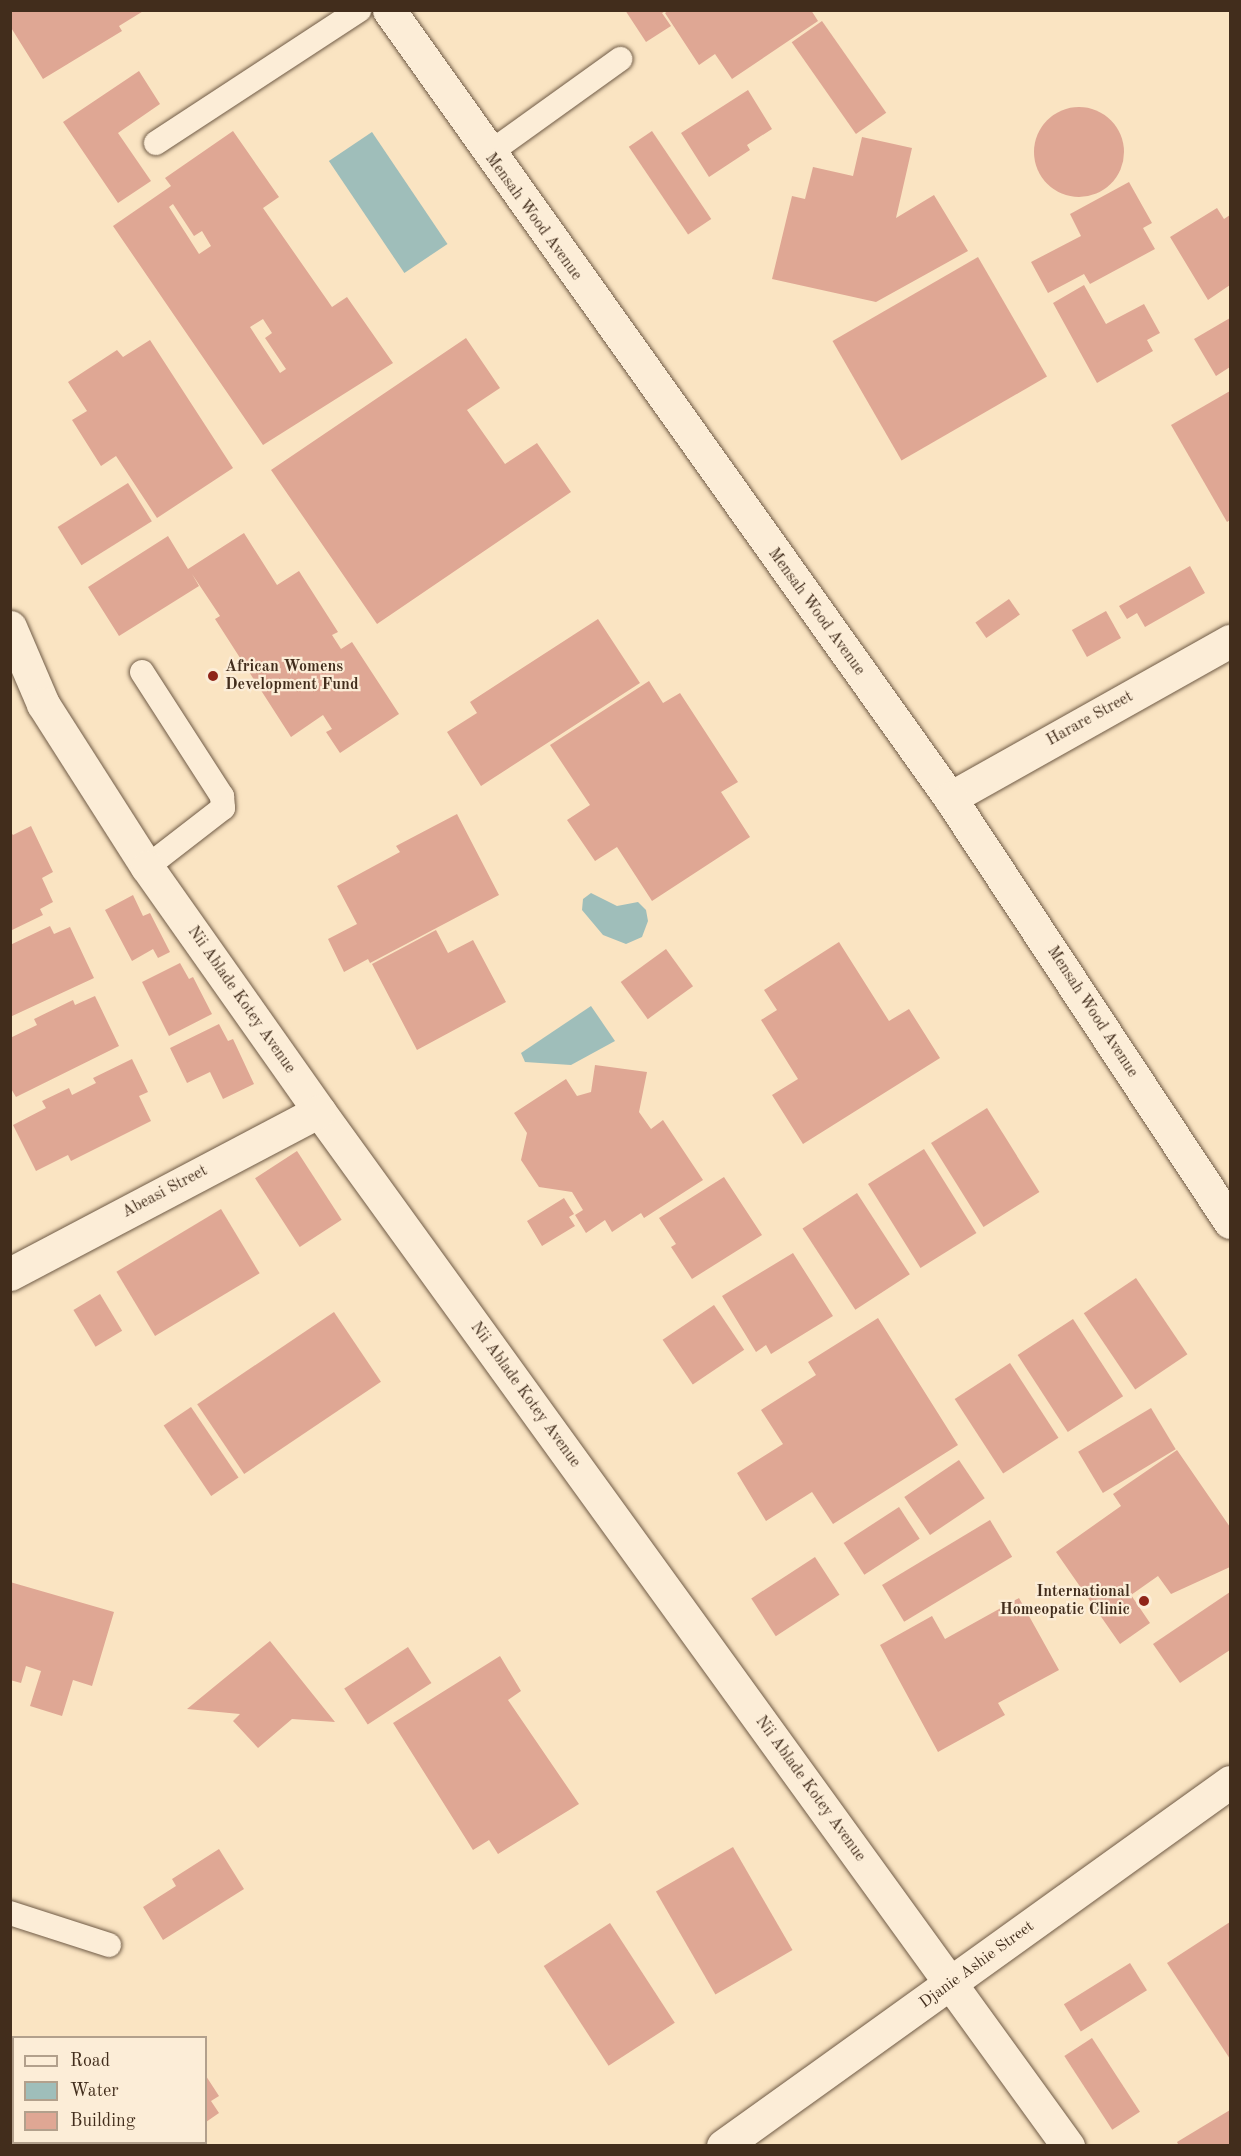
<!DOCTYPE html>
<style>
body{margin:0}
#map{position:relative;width:1241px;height:2156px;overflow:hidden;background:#fae4c2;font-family:"Old Standard TT",serif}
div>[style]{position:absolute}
.water>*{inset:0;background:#9fbeba;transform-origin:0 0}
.building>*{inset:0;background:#dfa794;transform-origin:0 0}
.round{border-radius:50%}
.roads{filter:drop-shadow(0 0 2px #705b46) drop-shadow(0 0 2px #705b46)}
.lane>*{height:24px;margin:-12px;padding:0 12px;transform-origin:12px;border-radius:12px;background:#fcedd7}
.street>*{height:33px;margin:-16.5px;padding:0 16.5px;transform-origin:16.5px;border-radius:16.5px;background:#fcedd7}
.secondary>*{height:33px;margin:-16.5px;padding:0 16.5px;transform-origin:16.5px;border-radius:16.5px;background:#fcedd7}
.dots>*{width:16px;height:16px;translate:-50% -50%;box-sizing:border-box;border:3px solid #fcedd7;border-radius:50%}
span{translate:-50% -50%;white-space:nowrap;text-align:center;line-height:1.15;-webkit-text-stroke:4.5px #fcedd7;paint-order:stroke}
.street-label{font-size:16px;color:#422d1c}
.poi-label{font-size:16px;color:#422d1c;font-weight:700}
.left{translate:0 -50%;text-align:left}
.right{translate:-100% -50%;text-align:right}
.frame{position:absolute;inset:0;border:12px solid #422d1c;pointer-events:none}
.legend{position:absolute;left:12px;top:2036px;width:195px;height:108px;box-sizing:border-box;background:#fcedd7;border:2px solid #b2a08c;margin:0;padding:8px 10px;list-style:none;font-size:18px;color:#422d1c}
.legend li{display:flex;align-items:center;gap:12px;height:30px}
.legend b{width:30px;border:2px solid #b2a08c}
</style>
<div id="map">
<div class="water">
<div style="left:372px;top:132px;width:135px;height:52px;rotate:56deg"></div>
<div style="clip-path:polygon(591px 893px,617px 906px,638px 902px,646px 910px,648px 921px,642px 937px,626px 944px,603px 935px,582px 910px,583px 899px)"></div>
<div style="clip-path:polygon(591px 1006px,615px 1041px,571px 1065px,525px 1062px,521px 1053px)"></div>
</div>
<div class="building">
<div style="clip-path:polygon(10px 10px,145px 10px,119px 26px,122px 31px,43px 79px,10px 26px)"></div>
<div style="clip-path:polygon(625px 10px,667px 10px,662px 13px,671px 26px,646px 42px)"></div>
<div style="clip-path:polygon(669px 10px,811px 10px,818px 21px,732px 79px,715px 54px,699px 65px,665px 13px)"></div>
<div style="left:822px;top:21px;width:112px;height:37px;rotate:55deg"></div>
<div style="clip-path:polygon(139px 71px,160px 104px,118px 133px,151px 181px,118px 203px,63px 122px)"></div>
<div style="clip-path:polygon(748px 90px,772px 129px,747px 145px,750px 150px,709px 177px,681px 133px)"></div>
<div class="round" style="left:1034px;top:107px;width:90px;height:90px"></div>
<div style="clip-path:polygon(evenodd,233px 131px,279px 197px,263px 208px,332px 307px,347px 297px,393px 363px,263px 445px,113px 226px,171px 186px,165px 178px,233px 131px,173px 204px,194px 236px,202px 231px,211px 246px,199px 254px,169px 207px,173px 204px,233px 131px,263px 319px,272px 333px,265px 338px,286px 369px,280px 373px,250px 327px,263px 319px)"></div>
<div style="left:652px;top:131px;width:106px;height:28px;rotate:56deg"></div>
<div style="clip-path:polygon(862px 137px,912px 148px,896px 218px,934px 195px,968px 251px,876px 302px,772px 279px,792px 196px,805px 199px,813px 167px,853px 176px)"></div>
<div style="clip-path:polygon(1129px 182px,1152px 223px,1143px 228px,1155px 249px,1090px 284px,1084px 274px,1048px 293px,1031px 262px,1081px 236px,1070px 214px)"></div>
<div style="clip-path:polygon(1217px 208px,1224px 219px,1230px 215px,1230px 285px,1208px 300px,1170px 237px)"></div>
<div style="left:978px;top:257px;width:138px;height:168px;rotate:60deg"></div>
<div style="clip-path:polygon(1084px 285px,1106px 324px,1144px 304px,1160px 333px,1147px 340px,1153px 351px,1097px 383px,1053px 303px)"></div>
<div style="clip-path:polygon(1230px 318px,1230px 367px,1216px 376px,1194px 339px)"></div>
<div style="clip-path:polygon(466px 338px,500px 388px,467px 410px,505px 464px,537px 443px,571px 492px,377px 624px,271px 470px)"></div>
<div style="clip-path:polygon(150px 340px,233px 468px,157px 518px,116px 456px,101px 466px,72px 420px,87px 411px,68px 382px,117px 350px,123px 357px)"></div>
<div style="clip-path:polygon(1230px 391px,1230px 520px,1227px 522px,1171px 425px)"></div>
<div style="left:128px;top:483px;width:45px;height:83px;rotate:58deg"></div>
<div style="clip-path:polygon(244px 533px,277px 585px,299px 571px,338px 632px,332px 635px,341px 649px,352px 642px,399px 714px,340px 753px,326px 732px,332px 729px,323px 715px,291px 737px,215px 619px,220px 616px,192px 574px,199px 586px,119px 636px,88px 587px,168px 536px,188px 569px)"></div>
<div style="clip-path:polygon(1190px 566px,1205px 593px,1145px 627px,1137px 613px,1127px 619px,1119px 606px)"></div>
<div style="left:1009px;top:599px;width:19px;height:41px;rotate:55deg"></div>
<div style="left:1106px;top:611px;width:31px;height:39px;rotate:61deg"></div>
<div style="clip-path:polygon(598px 619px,640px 683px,481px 786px,447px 732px,477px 713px,470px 702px)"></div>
<div style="clip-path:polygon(649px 681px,663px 703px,680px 693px,738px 782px,721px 792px,750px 837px,652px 901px,617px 847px,595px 861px,567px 820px,590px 805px,550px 745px)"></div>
<div style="clip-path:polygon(457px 814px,499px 895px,370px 963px,368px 959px,344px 972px,328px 939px,357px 924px,337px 886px,400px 852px,396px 846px)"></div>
<div style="clip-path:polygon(31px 826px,53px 872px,42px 878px,53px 902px,40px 909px,43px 915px,10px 931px,10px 831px,13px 835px)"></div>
<div style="clip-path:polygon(133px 895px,143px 916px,150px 913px,170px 952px,158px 958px,153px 949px,132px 961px,105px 910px)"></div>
<div style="clip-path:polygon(50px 926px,54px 934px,70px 927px,94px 978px,10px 1017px,10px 945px)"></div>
<div style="clip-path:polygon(436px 930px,448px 953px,473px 940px,506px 1002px,417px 1050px,372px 964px)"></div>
<div style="clip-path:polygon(839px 942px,889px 1021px,909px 1009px,940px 1058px,803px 1144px,772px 1095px,798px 1079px,761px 1020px,777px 1010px,764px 990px)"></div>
<div style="left:666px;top:949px;width:46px;height:56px;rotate:54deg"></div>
<div style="clip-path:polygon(180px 963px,189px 979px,193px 977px,212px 1014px,169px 1036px,142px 982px)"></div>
<div style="clip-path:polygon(95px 996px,119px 1046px,16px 1097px,10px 1087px,10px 1038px,37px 1025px,34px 1019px,73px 1000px,75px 1005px)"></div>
<div style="clip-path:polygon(219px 1024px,228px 1041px,233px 1039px,254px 1084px,223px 1099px,210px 1072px,187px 1083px,170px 1048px)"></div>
<div style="clip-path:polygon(132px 1059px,148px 1092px,139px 1096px,151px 1121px,71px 1161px,68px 1155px,36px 1171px,13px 1125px,46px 1108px,42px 1101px,69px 1088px,72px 1095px,96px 1083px,93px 1078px)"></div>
<div style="clip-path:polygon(595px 1065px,647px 1072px,639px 1112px,651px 1129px,663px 1120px,703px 1180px,644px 1218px,641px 1213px,612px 1232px,605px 1220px,586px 1233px,575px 1215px,583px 1210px,572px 1192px,539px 1187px,521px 1160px,527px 1133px,514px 1113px,566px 1079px,577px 1096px,591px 1092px)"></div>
<div style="left:987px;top:1108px;width:99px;height:66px;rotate:58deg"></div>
<div style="left:924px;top:1149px;width:99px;height:66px;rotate:58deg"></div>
<div style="left:297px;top:1151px;width:82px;height:50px;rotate:57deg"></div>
<div style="clip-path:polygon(724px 1177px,762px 1235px,692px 1279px,671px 1247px,676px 1244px,659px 1218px)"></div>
<div style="left:857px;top:1193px;width:97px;height:65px;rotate:57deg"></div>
<div style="clip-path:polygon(564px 1198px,574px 1214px,569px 1217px,575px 1226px,542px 1246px,527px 1221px)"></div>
<div style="left:221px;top:1209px;width:75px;height:122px;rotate:59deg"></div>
<div style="clip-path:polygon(793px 1253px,833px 1316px,771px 1354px,766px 1345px,756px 1352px,722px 1296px)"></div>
<div style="left:1136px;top:1278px;width:92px;height:63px;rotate:56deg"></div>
<div style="left:100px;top:1294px;width:43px;height:31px;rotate:59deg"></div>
<div style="left:714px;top:1305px;width:54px;height:62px;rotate:56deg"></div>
<div style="left:334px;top:1312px;width:84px;height:165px;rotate:56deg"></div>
<div style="clip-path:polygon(878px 1318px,958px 1445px,833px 1524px,812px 1492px,766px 1521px,737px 1473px,783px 1444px,761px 1410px,816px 1375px,808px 1362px)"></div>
<div style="left:1073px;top:1319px;width:92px;height:66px;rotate:57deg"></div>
<div style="left:1010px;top:1363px;width:89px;height:66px;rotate:57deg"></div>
<div style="left:191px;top:1407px;width:85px;height:33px;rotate:56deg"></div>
<div style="left:1151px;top:1408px;width:48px;height:85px;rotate:59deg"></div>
<div style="clip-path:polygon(1177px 1450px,1230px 1527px,1230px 1567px,1171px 1594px,1158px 1576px,1131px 1595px,1150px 1623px,1120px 1644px,1056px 1552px,1121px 1506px,1113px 1494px)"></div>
<div style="left:959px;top:1460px;width:46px;height:66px;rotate:56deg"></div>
<div style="left:899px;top:1507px;width:38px;height:66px;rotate:57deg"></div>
<div style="left:990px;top:1520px;width:43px;height:126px;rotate:59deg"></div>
<div style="left:815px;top:1557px;width:45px;height:76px;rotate:57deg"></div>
<div style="clip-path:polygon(10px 1582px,114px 1612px,92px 1686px,73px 1680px,62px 1716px,30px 1706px,41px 1671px,26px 1666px,21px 1683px,10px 1680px)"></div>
<div style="clip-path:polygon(1230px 1592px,1230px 1650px,1180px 1683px,1153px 1644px)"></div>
<div style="clip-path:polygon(1019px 1598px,1059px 1670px,998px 1703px,1005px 1715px,938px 1752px,880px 1645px,932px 1616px,945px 1639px)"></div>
<div style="clip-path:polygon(270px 1641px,335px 1722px,292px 1719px,258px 1748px,233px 1721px,240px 1714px,187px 1709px)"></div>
<div style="left:408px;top:1647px;width:43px;height:76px;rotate:57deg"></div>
<div style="clip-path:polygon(500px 1656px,521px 1691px,508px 1700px,579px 1804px,498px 1854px,489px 1840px,473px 1850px,393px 1723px)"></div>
<div style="left:733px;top:1847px;width:119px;height:89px;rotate:60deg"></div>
<div style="clip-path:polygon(219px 1849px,244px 1889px,163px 1940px,143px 1907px,176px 1886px,172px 1879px)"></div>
<div style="clip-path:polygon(1230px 1922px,1230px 2059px,1167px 1963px)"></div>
<div style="left:610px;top:1923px;width:119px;height:79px;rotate:57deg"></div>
<div style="left:1130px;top:1963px;width:32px;height:78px;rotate:58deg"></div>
<div style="left:1092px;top:2038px;width:88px;height:33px;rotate:57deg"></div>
<div style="clip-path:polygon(206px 2076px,219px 2096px,211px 2101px,219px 2113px,206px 2122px)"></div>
<div style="clip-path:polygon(10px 2091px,14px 2142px,50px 2146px,10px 2146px)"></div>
<div style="clip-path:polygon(1230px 2110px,1230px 2146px,1179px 2146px,1177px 2142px)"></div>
</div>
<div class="roads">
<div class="lane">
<div style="left:156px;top:143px;width:243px;rotate:-33.2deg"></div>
<div style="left:488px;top:154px;width:163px;rotate:-35.7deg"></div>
<div style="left:142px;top:672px;width:148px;rotate:57.2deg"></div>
<div style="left:222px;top:796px;width:12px;rotate:85deg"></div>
<div style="left:223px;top:808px;width:96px;rotate:142.2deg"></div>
<div style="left:10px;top:1913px;width:104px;rotate:17.9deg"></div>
</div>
<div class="street">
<div style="left:10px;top:627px;width:84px;rotate:66.8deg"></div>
<div style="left:43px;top:704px;width:193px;rotate:57.5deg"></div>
<div style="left:147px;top:867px;width:299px;rotate:54.8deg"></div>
<div style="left:319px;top:1111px;width:1278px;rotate:54.11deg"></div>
<div style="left:950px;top:798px;width:321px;rotate:-29.3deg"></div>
<div style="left:10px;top:1274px;width:349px;rotate:-27.8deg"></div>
<div style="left:723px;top:2146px;width:624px;rotate:-35.68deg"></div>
</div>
<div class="secondary">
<div style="left:389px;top:10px;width:967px;rotate:54.55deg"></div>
<div style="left:950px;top:798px;width:508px;rotate:56.56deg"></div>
</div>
</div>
<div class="dots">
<div style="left:213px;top:676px;background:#8f2418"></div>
<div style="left:1144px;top:1601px;background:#8f2418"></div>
</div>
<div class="street-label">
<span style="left:533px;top:217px;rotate:54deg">Mensah Wood Avenue</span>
<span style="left:816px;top:612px;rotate:54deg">Mensah Wood Avenue</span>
<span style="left:1090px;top:719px;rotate:-29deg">Harare Street</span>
<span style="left:241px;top:1000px;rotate:55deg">Nii Ablade Kotey Avenue</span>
<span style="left:1092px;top:1012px;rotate:57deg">Mensah Wood Avenue</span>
<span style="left:165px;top:1192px;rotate:-28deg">Abeasi Street</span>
<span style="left:525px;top:1395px;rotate:54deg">Nii Ablade Kotey Avenue</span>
<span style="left:810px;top:1789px;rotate:54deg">Nii Ablade Kotey Avenue</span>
<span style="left:977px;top:1965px;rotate:-36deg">Djanie Ashie Street</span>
</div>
<div class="poi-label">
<span class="left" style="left:225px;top:676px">African Womens<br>Development Fund</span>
<span class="right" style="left:1130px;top:1601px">International<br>Homeopatic Clinic</span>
</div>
<div class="frame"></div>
<ul class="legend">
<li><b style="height:8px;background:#fcedd7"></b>Road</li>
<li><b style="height:16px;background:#9fbeba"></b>Water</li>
<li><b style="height:16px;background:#dfa794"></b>Building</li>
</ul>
</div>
